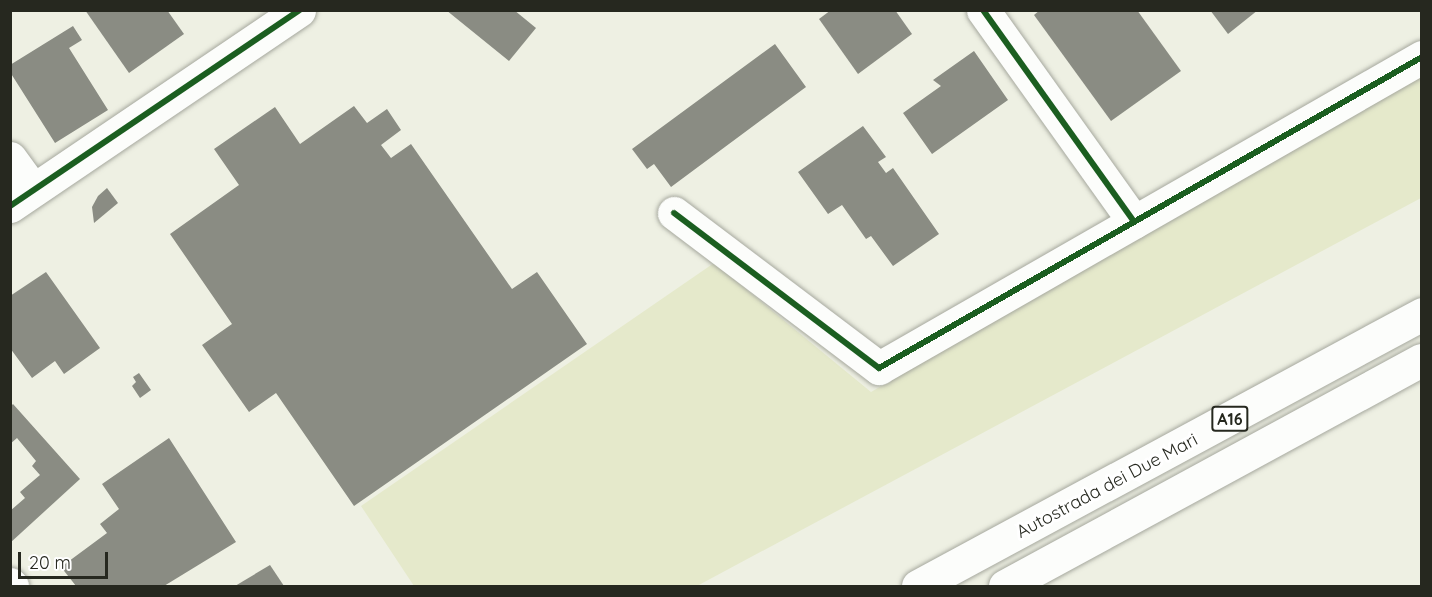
<!DOCTYPE html>
<style>
body{margin:0}
#map{position:relative;width:1432px;height:597px;overflow:hidden;background:#eef0e3;font-family:Quicksand,sans-serif}
div>[style]{position:absolute}
.green>*{inset:0;background:#e5e9cb}
.building>*{inset:0;background:#8a8c83}
.roads{filter:drop-shadow(0 0 2px #a6a89e) drop-shadow(0 0 2px #a6a89e)}
.street>*{height:33px;margin:-16.5px;padding:0 16.5px;transform-origin:16.5px;border-radius:16.5px;background:#fcfdfb}
.secondary>*{height:33px;margin:-16.5px;padding:0 16.5px;transform-origin:16.5px;border-radius:16.5px;background:#fcfdfb}
.highway>*{height:33px;margin:-16.5px;padding:0 16.5px;transform-origin:16.5px;border-radius:16.5px;background:#fcfdfb}
.cycleway>*{height:6px;margin:-3px;padding:0 3px;transform-origin:3px;border-radius:3px;background:#1b5e20}
span{translate:-50% -50%;white-space:nowrap;text-align:center;line-height:1.15;-webkit-text-stroke:6px #fff;paint-order:stroke}
.shield-label span{padding:2px 4px;background:#fff;border:2px solid;border-radius:4px;-webkit-text-stroke-width:0}
.shield-label{font-size:16px;color:#26281f;font-weight:700}
.street-label{font-size:18px;color:#26281f}
.frame{position:absolute;inset:0;border:12px solid #26281f;pointer-events:none}
.scale{position:absolute;left:18px;top:552px;width:90px;height:27px;box-sizing:border-box;border:3px solid #26281f;border-top:0;padding-left:8px;font-size:18px;line-height:21px;white-space:nowrap;color:#26281f;-webkit-text-stroke:4px #fff;paint-order:stroke}
</style>
<div id="map">
<div class="green">
<div style="clip-path:polygon(1421px 75px,1421px 198px,697px 586px,414px 586px,361px 506px,714px 263px,871px 392px)"></div>
</div>
<div class="building">
<div style="clip-path:polygon(85px 10px,167px 10px,184px 34px,129px 73px)"></div>
<div style="clip-path:polygon(446px 10px,514px 10px,536px 28px,509px 61px)"></div>
<div style="clip-path:polygon(831px 10px,895px 10px,912px 34px,858px 74px,819px 19px)"></div>
<div style="clip-path:polygon(1040px 10px,1137px 10px,1181px 71px,1111px 121px,1034px 15px)"></div>
<div style="clip-path:polygon(1210px 10px,1258px 10px,1228px 34px)"></div>
<div style="clip-path:polygon(73px 26px,82px 40px,69px 48px,108px 110px,55px 143px,10px 72px,10px 65px)"></div>
<div style="clip-path:polygon(775px 44px,806px 87px,671px 187px,654px 164px,647px 169px,632px 149px)"></div>
<div style="clip-path:polygon(974px 51px,1008px 100px,932px 154px,903px 113px,941px 86px,933px 80px)"></div>
<div style="clip-path:polygon(354px 106px,367px 123px,387px 109px,401px 130px,381px 145px,391px 158px,411px 144px,512px 289px,537px 272px,587px 344px,354px 506px,276px 393px,249px 412px,202px 345px,232px 324px,170px 234px,239px 185px,214px 149px,275px 107px,300px 144px)"></div>
<div style="clip-path:polygon(863px 126px,886px 157px,878px 162px,886px 173px,893px 168px,939px 234px,893px 266px,871px 236px,866px 239px,842px 205px,828px 214px,798px 172px)"></div>
<div style="clip-path:polygon(107px 188px,118px 203px,94px 223px,92px 207px,98px 196px)"></div>
<div style="clip-path:polygon(46px 272px,100px 348px,64px 374px,55px 361px,32px 378px,10px 348px,10px 296px)"></div>
<div style="clip-path:polygon(139px 373px,151px 390px,140px 398px,132px 386px,136px 382px,133px 377px)"></div>
<div style="clip-path:polygon(13px 404px,80px 479px,10px 543px,10px 511px,25px 498px,20px 492px,40px 475px,32px 466px,36px 461px,17px 438px,10px 444px,10px 407px)"></div>
<div style="clip-path:polygon(169px 438px,236px 542px,164px 586px,76px 586px,61px 567px,107px 533px,100px 524px,119px 509px,102px 484px)"></div>
<div style="clip-path:polygon(270px 565px,284px 586px,235px 586px)"></div>
</div>
<div class="roads">
<div class="street">
<div style="left:983px;top:10px;width:260px;rotate:54.5deg"></div>
<div style="left:10px;top:158px;width:39px;rotate:54deg"></div>
<div style="left:10px;top:206px;width:349px;rotate:-34.1deg"></div>
<div style="left:674px;top:213px;width:257px;rotate:37.1deg"></div>
<div style="left:879px;top:368px;width:626px;rotate:-29.8deg"></div>
</div>
<div class="secondary">
<div style="left:10px;top:584px;width:3px;rotate:45deg"></div>
</div>
<div class="highway">
<div style="left:918px;top:586px;width:573px;rotate:-28.35deg"></div>
<div style="left:1005px;top:586px;width:474px;rotate:-28.5deg"></div>
</div>
</div>
<div class="cycleway">
<div style="left:983px;top:10px;width:260px;rotate:54.5deg"></div>
<div style="left:10px;top:206px;width:349px;rotate:-34.1deg"></div>
<div style="left:674px;top:213px;width:257px;rotate:37.1deg"></div>
<div style="left:879px;top:368px;width:626px;rotate:-29.8deg"></div>
</div>
<div class="shield-label">
<span style="left:1230px;top:419px">A16</span>
</div>
<div class="street-label">
<span style="left:1107px;top:486px;rotate:-28deg">Autostrada dei Due Mari</span>
</div>
<div class="frame"></div>
<div class="scale">20 m</div>
</div>
